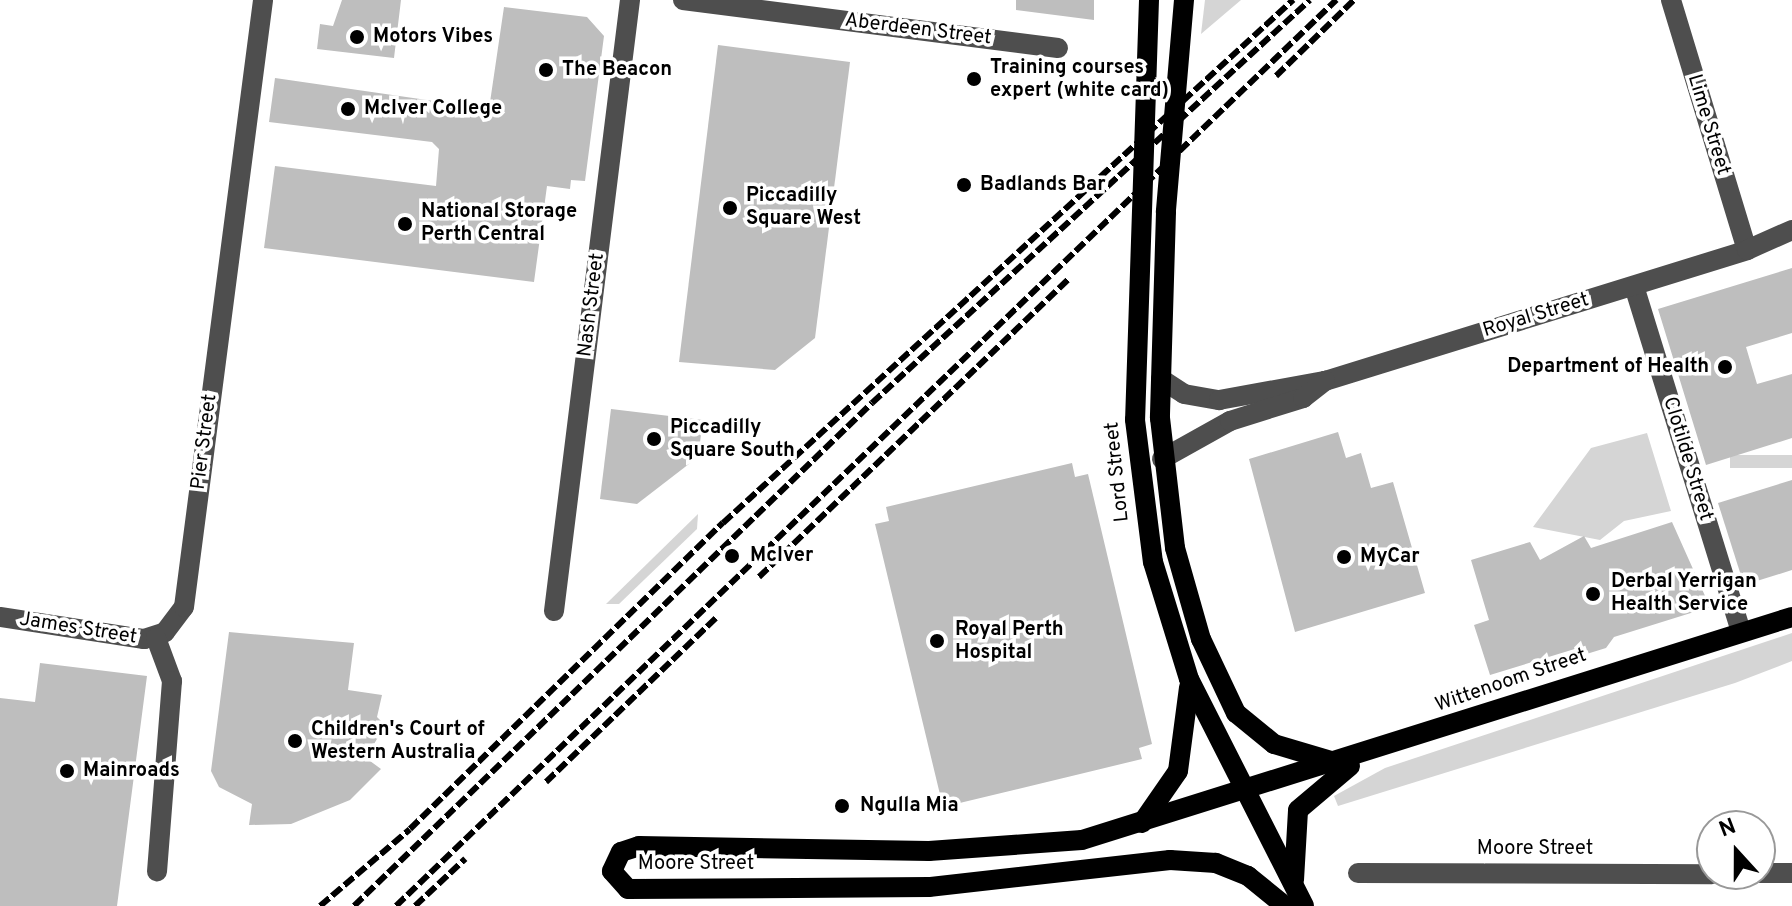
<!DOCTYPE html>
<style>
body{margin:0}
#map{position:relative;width:1792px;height:906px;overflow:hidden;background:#fff;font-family:Overpass,sans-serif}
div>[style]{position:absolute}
.green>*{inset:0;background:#d5d5d5;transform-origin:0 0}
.building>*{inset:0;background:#bebebe}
.minor>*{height:20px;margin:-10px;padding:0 10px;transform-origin:10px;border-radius:10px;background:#4e4e4e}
.major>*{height:20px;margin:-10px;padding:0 10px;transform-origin:10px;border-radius:10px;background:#000}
.rail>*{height:6px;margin-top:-3px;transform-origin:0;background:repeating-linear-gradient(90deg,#000 0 12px,transparent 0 16px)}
.dots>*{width:22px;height:22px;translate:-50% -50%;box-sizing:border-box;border:4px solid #fff;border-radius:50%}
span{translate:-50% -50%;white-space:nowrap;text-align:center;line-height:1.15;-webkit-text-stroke:7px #fff;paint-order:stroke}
.street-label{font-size:20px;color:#000}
.poi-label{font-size:20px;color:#000;font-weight:700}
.left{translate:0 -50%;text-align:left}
.right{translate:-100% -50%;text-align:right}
.north{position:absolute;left:1696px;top:810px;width:80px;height:80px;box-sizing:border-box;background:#fff;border:2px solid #999;border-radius:50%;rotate:339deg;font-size:22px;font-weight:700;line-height:32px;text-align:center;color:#000}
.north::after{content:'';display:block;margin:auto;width:28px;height:36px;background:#000;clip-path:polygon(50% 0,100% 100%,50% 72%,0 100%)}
</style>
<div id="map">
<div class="green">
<div style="clip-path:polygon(1205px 0,1241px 0,1201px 34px)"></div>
<div style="clip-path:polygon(1647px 433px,1671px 511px,1624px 521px,1600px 540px,1533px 527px,1591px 448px)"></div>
<div style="left:1792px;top:455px;width:13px;height:62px;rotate:90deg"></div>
<div style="clip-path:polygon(698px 514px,697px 529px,619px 604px,606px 604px)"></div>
<div style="clip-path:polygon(1792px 633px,1792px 661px,1735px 683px,1338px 806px,1334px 796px,1385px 768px)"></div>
</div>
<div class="building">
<div style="clip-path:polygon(342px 0,401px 0,394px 58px,317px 49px,320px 24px,333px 26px)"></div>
<div style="clip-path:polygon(1016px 0,1094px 0,1094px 20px,1016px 10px)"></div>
<div style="clip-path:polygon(504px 7px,587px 17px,604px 36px,585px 181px,571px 180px,570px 189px,547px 186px,534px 282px,264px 248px,275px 166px,436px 186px,439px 149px,432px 142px,269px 122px,275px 78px,489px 109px)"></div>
<div style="clip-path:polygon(718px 45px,850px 62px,815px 338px,775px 370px,679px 362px)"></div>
<div style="clip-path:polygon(1792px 268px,1792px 333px,1746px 347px,1757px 384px,1792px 374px,1792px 438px,1706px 465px,1658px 309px)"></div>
<div style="clip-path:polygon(611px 409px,703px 420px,698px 457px,637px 504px,600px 499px)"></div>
<div style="clip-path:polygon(1338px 432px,1346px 458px,1361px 453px,1371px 488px,1393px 482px,1425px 593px,1295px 632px,1249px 459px)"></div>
<div style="clip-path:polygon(1072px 463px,1075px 477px,1088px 474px,1152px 744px,1139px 748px,1142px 759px,943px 807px,875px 524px,889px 521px,886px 507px)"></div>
<div style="clip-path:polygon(1792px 480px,1792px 570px,1744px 585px,1718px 503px)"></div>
<div style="clip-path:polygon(1672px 522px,1710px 607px,1614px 637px,1606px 648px,1580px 656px,1578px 648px,1490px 675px,1474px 625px,1489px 620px,1471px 560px,1530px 542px,1540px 560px,1584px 536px,1591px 548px)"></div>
<div style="clip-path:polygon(229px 632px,354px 643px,348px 690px,382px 695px,377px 717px,385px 725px,366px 758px,381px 769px,350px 800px,291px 824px,249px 825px,252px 804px,219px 787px,211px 771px)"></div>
<div style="clip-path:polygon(40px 663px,147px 676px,117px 906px,0 906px,0 698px,35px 702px)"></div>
</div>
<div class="minor">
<div style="left:683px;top:0;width:378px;rotate:7.3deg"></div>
<div style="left:1671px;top:0;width:261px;rotate:73.1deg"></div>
<div style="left:1634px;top:286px;width:362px;rotate:72.8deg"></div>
<div style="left:1161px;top:379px;width:27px;rotate:33deg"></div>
<div style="left:1184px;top:394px;width:36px;rotate:10deg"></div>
<div style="left:1219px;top:400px;width:108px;rotate:-10.2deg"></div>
<div style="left:1325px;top:381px;width:442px;rotate:-17.2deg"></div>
<div style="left:1747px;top:250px;width:49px;rotate:-24deg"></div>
<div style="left:1162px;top:459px;width:78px;rotate:-29.2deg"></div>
<div style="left:1230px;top:421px;width:77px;rotate:-17.5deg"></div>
<div style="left:1303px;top:398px;width:28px;rotate:-38deg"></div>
<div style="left:554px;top:611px;width:616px;rotate:-82.91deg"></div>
<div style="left:0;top:617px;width:146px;rotate:8.7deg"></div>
<div style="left:144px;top:639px;width:22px;rotate:-18deg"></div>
<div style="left:165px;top:632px;width:31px;rotate:-53deg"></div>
<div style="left:184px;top:607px;width:612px;rotate:-82.58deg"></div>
<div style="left:156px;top:638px;width:46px;rotate:69.6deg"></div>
<div style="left:172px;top:681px;width:191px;rotate:94.5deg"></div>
<div style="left:1358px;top:873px;width:354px;rotate:0.2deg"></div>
<div style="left:1760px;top:873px;width:32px"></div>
</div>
<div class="major">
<div style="left:1149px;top:0;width:420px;rotate:91.9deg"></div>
<div style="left:1135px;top:420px;width:143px;rotate:82.8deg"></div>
<div style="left:1153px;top:562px;width:122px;rotate:72.9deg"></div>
<div style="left:1189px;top:679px;width:254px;rotate:63.1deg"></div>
<div style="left:1184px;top:0;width:213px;rotate:94.9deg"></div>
<div style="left:1166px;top:212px;width:206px;rotate:91.7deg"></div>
<div style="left:1160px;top:418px;width:131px;rotate:83.4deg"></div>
<div style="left:1175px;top:548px;width:95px;rotate:74.1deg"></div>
<div style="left:1201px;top:639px;width:82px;rotate:64.7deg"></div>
<div style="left:1236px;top:713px;width:49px;rotate:39.2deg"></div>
<div style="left:1274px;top:744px;width:59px;rotate:16.6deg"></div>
<div style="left:1142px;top:823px;width:63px;rotate:-55.3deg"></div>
<div style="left:1178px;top:771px;width:84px;rotate:-82.5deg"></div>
<div style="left:1294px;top:880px;width:70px;rotate:-86.7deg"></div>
<div style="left:1298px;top:810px;width:68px;rotate:-40.2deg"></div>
<div style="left:1285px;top:906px;width:48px;rotate:-141deg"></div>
<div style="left:1248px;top:876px;width:35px;rotate:-158deg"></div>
<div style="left:1216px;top:863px;width:46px;rotate:-176.3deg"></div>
<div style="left:1170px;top:860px;width:243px;rotate:173.6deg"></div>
<div style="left:929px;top:887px;width:301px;rotate:179.6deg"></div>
<div style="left:628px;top:889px;width:24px;rotate:-132deg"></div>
<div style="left:612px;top:871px;width:21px;rotate:-65deg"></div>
<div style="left:621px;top:852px;width:19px;rotate:-18deg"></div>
<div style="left:639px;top:846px;width:290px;rotate:1deg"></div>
<div style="left:929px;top:851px;width:153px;rotate:-4.1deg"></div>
<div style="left:1082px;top:840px;width:744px;rotate:-17.44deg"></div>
</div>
<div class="rail">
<div style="left:1276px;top:76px;width:109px;rotate:-44.3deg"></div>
<div style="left:759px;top:577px;width:429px;rotate:-43.9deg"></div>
<div style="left:546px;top:782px;width:236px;rotate:-44deg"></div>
<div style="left:320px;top:906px;width:118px;rotate:-40.5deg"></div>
<div style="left:410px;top:829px;width:438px;rotate:-44.4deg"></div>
<div style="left:723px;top:523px;width:774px;rotate:-42.54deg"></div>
<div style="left:354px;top:906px;width:722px;rotate:-44.16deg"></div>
<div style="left:872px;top:403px;width:595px;rotate:-42.62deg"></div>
<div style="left:396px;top:906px;width:1306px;rotate:-43.94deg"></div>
<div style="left:415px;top:906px;width:69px;rotate:-43.2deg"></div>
</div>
<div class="dots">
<div style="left:357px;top:37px;background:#000"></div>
<div style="left:546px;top:70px;background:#000"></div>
<div style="left:974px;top:79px;background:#000"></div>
<div style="left:348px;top:109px;background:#000"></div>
<div style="left:964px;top:185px;background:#000"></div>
<div style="left:730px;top:208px;background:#000"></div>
<div style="left:405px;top:224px;background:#000"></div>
<div style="left:1725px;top:367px;background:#000"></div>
<div style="left:654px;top:439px;background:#000"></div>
<div style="left:732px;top:556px;background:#000"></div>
<div style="left:1344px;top:557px;background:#000"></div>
<div style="left:1593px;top:594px;background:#000"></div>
<div style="left:937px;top:641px;background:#000"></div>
<div style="left:295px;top:741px;background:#000"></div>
<div style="left:67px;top:771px;background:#000"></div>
<div style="left:842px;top:806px;background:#000"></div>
</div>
<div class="street-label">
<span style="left:918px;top:30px;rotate:7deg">Aberdeen Street</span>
<span style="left:1708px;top:125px;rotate:73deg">Lime Street</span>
<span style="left:592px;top:305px;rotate:-83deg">Nash Street</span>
<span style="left:1536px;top:316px;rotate:-17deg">Royal Street</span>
<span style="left:205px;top:442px;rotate:-83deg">Pier Street</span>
<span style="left:1687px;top:459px;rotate:73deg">Clotilde Street</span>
<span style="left:1118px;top:472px;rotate:-96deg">Lord Street</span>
<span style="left:78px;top:629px;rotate:9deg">James Street</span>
<span style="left:1511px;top:681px;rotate:-19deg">Wittenoom Street</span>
<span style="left:1535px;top:849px">Moore Street</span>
<span style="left:696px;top:864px">Moore Street</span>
</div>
<div class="poi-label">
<span class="left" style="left:373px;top:37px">Motors Vibes</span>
<span class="left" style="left:990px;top:80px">Training courses<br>expert (white card)</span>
<span class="left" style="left:562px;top:70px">The Beacon</span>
<span class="left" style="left:364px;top:109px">McIver College</span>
<span class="left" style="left:980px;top:185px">Badlands Bar</span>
<span class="left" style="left:746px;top:208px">Piccadilly<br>Square West</span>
<span class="left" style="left:421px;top:224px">National Storage<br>Perth Central</span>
<span class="right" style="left:1709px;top:367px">Department of Health</span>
<span class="left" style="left:670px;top:440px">Piccadilly<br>Square South</span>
<span class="left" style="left:750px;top:556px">McIver</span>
<span class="left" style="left:1360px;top:557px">MyCar</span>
<span class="left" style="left:1611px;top:594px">Derbal Yerrigan<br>Health Service</span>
<span class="left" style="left:955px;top:642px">Royal Perth<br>Hospital</span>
<span class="left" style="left:311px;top:742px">Children's Court of<br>Western Australia</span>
<span class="left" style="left:83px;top:771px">Mainroads</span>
<span class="left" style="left:860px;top:806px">Ngulla Mia</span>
</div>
<div class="north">N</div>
</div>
